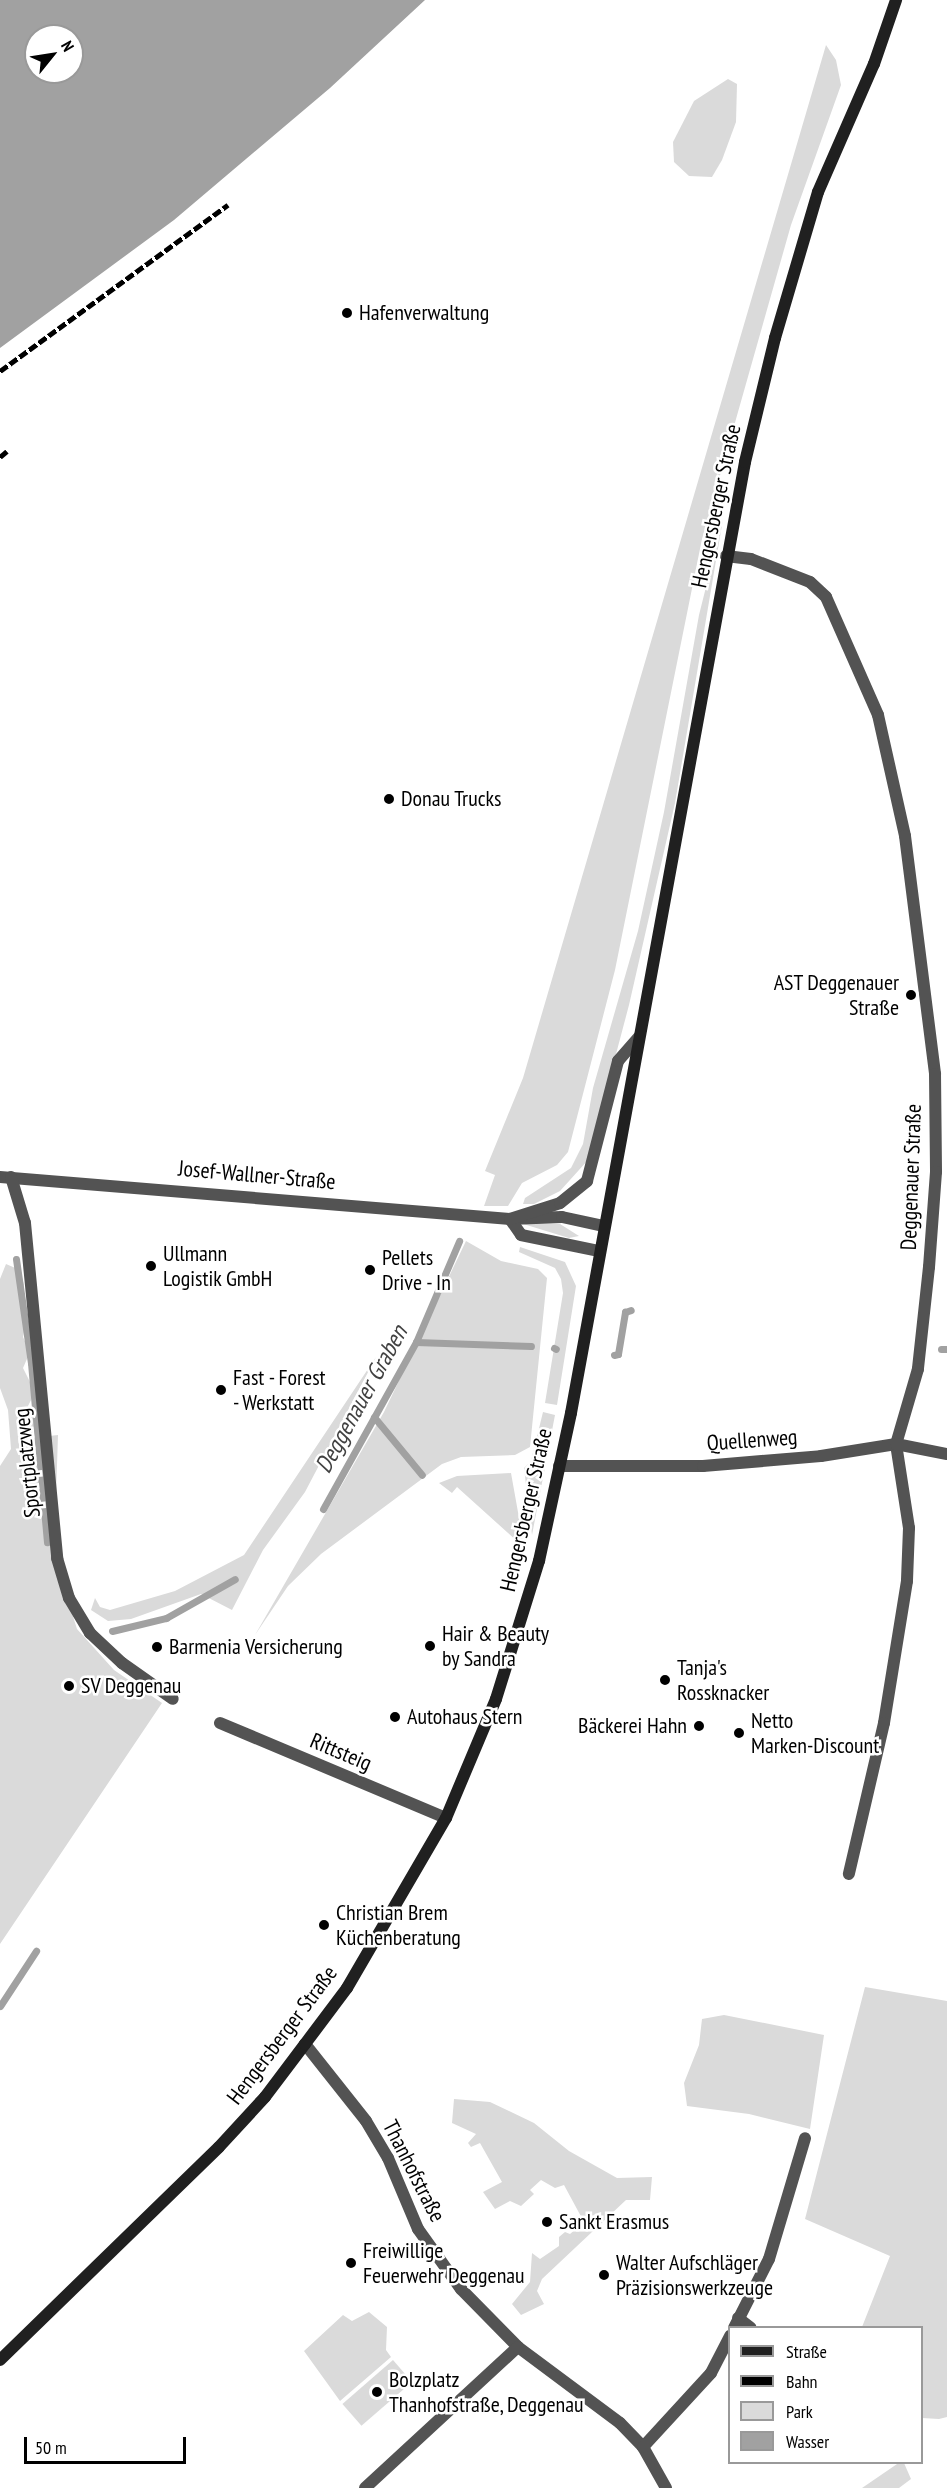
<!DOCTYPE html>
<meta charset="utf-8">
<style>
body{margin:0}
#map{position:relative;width:947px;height:2488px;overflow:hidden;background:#fff;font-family:"PT Sans Narrow",sans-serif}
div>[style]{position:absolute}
.green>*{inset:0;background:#dadada;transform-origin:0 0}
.water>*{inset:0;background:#a1a1a1}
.stream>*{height:7px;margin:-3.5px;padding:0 3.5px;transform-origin:3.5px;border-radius:3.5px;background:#a1a1a1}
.minor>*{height:12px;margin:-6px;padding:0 6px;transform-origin:6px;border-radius:6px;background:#535353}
.tertiary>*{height:12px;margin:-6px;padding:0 6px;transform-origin:6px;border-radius:6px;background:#535353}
.secondary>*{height:12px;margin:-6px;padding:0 6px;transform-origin:6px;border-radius:6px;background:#202020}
.rail>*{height:4.5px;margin-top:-2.25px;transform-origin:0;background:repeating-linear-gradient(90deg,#000 0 9px,transparent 0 12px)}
.dots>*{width:16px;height:16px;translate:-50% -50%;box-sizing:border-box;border:3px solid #fff;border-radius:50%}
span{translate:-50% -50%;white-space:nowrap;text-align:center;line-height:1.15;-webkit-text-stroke:5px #fff;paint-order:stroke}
.poi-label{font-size:22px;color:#000}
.left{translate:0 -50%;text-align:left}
.right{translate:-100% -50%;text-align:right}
.street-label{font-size:22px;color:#000}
.water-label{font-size:24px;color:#424242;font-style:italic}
.legend{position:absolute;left:728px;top:2326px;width:195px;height:138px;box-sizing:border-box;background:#fff;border:2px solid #999;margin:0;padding:8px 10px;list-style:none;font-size:18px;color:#000}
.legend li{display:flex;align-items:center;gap:12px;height:30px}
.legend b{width:30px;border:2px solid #999}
.north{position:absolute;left:24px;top:24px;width:60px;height:60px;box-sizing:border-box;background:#fff;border:2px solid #999;border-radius:50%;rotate:60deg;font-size:16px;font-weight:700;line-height:24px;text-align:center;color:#000}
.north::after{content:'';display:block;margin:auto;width:21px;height:27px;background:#000;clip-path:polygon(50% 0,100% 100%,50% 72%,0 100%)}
.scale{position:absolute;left:24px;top:2437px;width:162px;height:27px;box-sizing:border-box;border:3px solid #000;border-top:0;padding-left:8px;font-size:18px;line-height:21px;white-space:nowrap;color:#000;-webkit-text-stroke:4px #fff;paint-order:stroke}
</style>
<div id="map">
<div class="green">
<div style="clip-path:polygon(826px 45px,836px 60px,841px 85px,791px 225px,702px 539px,615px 970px,568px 1152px,557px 1165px,522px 1183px,508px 1206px,484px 1206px,495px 1175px,485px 1171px,523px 1078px)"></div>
<div style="clip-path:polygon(728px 79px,737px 84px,736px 122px,722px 160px,712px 177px,689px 176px,674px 162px,673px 142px,694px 101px)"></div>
<div style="clip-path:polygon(723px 519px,675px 803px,629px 1005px,588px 1160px,560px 1191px,534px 1204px,523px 1204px,525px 1198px,571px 1168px,583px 1144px,593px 1088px,638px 931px,664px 812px,699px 615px)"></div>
<div style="clip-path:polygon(520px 1223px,560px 1224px,579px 1236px,569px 1238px)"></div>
<div style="clip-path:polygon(466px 1241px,501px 1261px,538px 1269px,547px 1278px,530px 1447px,515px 1455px,461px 1457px,442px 1464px,321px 1554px,288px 1586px,255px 1635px,384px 1412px)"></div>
<div style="clip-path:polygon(520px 1247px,565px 1262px,576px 1286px,557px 1405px,545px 1403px,563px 1293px,561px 1279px,555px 1268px,519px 1252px)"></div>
<div style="clip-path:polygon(6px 1264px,20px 1270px,24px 1285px,21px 1301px,26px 1321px,23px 1337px,30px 1352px,23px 1368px,35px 1392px,28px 1406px,35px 1422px,31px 1438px,58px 1435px,54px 1557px,77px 1629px,114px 1670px,162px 1703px,0 1944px,0 1466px,11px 1449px,8px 1410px,0 1388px,0 1279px)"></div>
<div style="clip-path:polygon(376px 1357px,305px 1492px,263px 1550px,232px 1610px,201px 1594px,131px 1619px,108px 1621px,91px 1610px,95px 1598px,100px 1607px,110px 1610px,175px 1591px,244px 1555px)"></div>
<div style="clip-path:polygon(543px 1412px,555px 1415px,532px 1535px,524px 1468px,531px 1461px)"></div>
<div style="clip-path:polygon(511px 1473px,523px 1540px,518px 1542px,457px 1487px,452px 1493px,439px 1483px,457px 1476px)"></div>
<div style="clip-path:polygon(865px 1987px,947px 2001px,947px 2417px,939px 2419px,922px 2418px,922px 2328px,862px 2327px,890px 2256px,805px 2219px)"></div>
<div style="clip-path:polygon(724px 2015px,824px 2035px,810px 2129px,749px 2114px,687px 2106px,684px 2083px,699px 2045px,702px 2019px)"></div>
<div style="clip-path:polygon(454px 2099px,490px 2102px,534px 2123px,569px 2151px,617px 2178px,652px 2177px,650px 2200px,626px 2200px,542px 2279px,537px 2291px,544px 2304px,521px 2315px,512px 2304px,530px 2282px,532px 2253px,540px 2259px,559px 2246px,559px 2237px,565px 2232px,570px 2234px,584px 2222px,564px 2185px,555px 2188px,541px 2180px,530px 2190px,534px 2194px,521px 2206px,510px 2201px,495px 2209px,483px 2192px,502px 2182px,480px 2143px,471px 2147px,468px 2143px,476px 2134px,452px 2123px)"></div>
<div style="clip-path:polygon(369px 2312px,387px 2327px,386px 2350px,391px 2357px,340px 2401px,304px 2351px,343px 2315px,352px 2321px)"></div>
<div style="left:393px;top:2360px;width:29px;height:67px;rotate:49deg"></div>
<div style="clip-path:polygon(900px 2462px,904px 2463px,911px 2479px,899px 2488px,862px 2488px)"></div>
</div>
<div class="water">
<div style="clip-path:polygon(evenodd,0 0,425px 0,330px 88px,174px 220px,0 348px,0 0,36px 36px,72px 36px,72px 72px,36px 72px,36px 36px)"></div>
</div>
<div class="stream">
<div style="left:16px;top:1259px;width:105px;rotate:81.8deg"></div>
<div style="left:31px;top:1363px;width:180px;rotate:84.9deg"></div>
<div style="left:416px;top:1342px;width:115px;rotate:2deg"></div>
<div style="left:554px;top:1348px;width:2px;rotate:27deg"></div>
<div style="left:941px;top:1349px;width:6px"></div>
<div style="left:614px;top:1355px;width:4px;rotate:-14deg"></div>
<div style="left:618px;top:1354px;width:43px;rotate:-80.5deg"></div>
<div style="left:625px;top:1312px;width:6px;rotate:-18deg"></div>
<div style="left:374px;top:1417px;width:75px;rotate:50.4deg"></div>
<div style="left:323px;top:1509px;width:191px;rotate:-60.9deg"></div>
<div style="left:416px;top:1342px;width:110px;rotate:-66.9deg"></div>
<div style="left:112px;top:1631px;width:56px;rotate:-13.5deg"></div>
<div style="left:166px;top:1618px;width:79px;rotate:-29.5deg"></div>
<div style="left:0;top:2006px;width:66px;rotate:-56.8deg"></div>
</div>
<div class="minor">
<div style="left:726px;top:556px;width:25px;rotate:7deg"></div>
<div style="left:751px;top:559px;width:63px;rotate:21.3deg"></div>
<div style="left:810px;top:582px;width:22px;rotate:43deg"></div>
<div style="left:826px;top:597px;width:129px;rotate:66.2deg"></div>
<div style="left:878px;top:715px;width:124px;rotate:77.4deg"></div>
<div style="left:905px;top:836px;width:240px;rotate:82.8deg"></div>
<div style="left:935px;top:1074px;width:98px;rotate:89.4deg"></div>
<div style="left:936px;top:1172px;width:95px;rotate:94.2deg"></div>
<div style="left:929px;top:1267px;width:103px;rotate:96.2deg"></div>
<div style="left:918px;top:1369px;width:78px;rotate:106.3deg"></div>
<div style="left:896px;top:1444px;width:85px;rotate:81.2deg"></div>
<div style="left:909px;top:1528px;width:53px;rotate:92.2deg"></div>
<div style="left:907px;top:1581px;width:144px;rotate:99.2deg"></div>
<div style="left:884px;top:1723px;width:155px;rotate:103.1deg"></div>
<div style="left:0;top:1177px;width:512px;rotate:4.71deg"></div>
<div style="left:510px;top:1219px;width:52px;rotate:-2.2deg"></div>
<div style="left:562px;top:1217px;width:43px;rotate:12.1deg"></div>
<div style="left:11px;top:1177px;width:48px;rotate:73.1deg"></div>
<div style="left:25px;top:1223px;width:337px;rotate:84.5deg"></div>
<div style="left:57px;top:1558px;width:42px;rotate:73.3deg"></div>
<div style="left:69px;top:1598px;width:41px;rotate:59deg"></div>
<div style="left:90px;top:1633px;width:44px;rotate:43.2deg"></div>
<div style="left:122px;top:1663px;width:62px;rotate:35.2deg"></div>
<div style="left:510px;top:1219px;width:19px;rotate:55deg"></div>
<div style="left:521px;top:1235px;width:80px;rotate:11.6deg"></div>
<div style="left:559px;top:1466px;width:144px"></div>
<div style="left:703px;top:1466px;width:118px;rotate:-4.8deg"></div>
<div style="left:821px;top:1456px;width:76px;rotate:-9.1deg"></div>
<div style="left:896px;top:1444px;width:52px;rotate:11.1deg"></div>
<div style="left:220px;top:1723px;width:245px;rotate:22.8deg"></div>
<div style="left:305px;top:2044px;width:98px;rotate:51.6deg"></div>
<div style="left:366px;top:2121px;width:43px;rotate:59.3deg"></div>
<div style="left:388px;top:2158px;width:77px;rotate:67.1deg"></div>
<div style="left:418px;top:2229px;width:74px;rotate:54.4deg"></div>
<div style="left:461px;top:2289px;width:81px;rotate:45.5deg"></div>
<div style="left:518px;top:2347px;width:127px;rotate:36.7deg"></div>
<div style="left:620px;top:2423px;width:33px;rotate:46deg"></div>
<div style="left:643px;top:2447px;width:47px;rotate:60.7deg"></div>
<div style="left:738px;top:2318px;width:16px;rotate:38deg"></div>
<div style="left:734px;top:2328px;width:77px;rotate:-63.1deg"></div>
<div style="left:769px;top:2259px;width:126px;rotate:-73.4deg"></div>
<div style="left:643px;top:2447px;width:100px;rotate:-47.4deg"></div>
<div style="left:711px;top:2373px;width:42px;rotate:-62.8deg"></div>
<div style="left:365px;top:2488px;width:208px;rotate:-42.7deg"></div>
</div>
<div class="tertiary">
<div style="left:510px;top:1219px;width:52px;rotate:-17.7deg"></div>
<div style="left:560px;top:1203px;width:35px;rotate:-39deg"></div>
<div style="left:587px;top:1181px;width:124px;rotate:-75.5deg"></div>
<div style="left:618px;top:1061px;width:32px;rotate:-49deg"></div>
</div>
<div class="secondary">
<div style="left:0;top:2360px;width:305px;rotate:-44.2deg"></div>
<div style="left:219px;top:2147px;width:68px;rotate:-47.4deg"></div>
<div style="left:265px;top:2097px;width:66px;rotate:-53deg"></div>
<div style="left:305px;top:2044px;width:70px;rotate:-53.1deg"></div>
<div style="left:347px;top:1988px;width:197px;rotate:-59.8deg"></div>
<div style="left:446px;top:1818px;width:129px;rotate:-67.2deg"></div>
<div style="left:496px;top:1699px;width:145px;rotate:-72.7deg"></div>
<div style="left:539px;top:1561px;width:151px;rotate:-77.8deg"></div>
<div style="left:571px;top:1413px;width:967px;rotate:-79.63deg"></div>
<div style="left:745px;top:462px;width:128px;rotate:-76.4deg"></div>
<div style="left:775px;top:338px;width:152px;rotate:-73.6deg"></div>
<div style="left:818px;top:192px;width:140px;rotate:-66.4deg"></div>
<div style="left:874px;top:64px;width:68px;rotate:-71deg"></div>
</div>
<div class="rail">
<div style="left:0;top:371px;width:282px;rotate:-36.1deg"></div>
<div style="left:0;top:457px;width:9px;rotate:-41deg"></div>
</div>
<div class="dots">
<div style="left:347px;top:313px;background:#000"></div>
<div style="left:389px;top:799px;background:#000"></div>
<div style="left:911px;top:995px;background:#000"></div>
<div style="left:151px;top:1266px;background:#000"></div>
<div style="left:370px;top:1270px;background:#000"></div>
<div style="left:221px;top:1390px;background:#000"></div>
<div style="left:430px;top:1646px;background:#000"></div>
<div style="left:157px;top:1647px;background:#000"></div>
<div style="left:665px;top:1680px;background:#000"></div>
<div style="left:69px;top:1686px;background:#000"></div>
<div style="left:395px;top:1717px;background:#000"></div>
<div style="left:699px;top:1726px;background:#000"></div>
<div style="left:739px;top:1733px;background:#000"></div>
<div style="left:324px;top:1925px;background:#000"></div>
<div style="left:547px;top:2222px;background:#000"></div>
<div style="left:351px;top:2263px;background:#000"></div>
<div style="left:604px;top:2275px;background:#000"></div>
<div style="left:377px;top:2392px;background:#000"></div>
</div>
<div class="poi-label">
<span class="left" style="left:359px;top:313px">Hafenverwaltung</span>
<span class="left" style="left:401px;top:799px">Donau Trucks</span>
<span class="right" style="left:899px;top:995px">AST Deggenauer<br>Straße</span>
<span class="left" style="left:163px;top:1266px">Ullmann<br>Logistik GmbH</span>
<span class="left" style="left:382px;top:1270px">Pellets<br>Drive - In</span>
<span class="left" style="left:233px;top:1390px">Fast - Forest<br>- Werkstatt</span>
<span class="left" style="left:442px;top:1646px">Hair &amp; Beauty<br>by Sandra</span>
<span class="left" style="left:169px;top:1647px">Barmenia Versicherung</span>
<span class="left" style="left:677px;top:1680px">Tanja's<br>Rossknacker</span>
<span class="left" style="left:81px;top:1686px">SV Deggenau</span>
<span class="left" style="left:407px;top:1717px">Autohaus Stern</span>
<span class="left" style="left:751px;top:1733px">Netto<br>Marken-Discount</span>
<span class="right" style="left:687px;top:1726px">Bäckerei Hahn</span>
<span class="left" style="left:336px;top:1925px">Christian Brem<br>Küchenberatung</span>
<span class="left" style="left:559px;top:2222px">Sankt Erasmus</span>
<span class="left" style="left:363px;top:2263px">Freiwillige<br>Feuerwehr Deggenau</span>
<span class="left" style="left:616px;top:2275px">Walter Aufschläger<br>Präzisionswerkzeuge</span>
<span class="left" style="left:389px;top:2392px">Bolzplatz<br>Thanhofstraße, Deggenau</span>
</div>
<div class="street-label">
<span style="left:716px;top:506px;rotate:-78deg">Hengersberger Straße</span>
<span style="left:257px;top:1175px;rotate:5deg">Josef-Wallner-Straße</span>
<span style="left:911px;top:1177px;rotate:-88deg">Deggenauer Straße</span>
<span style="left:752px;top:1440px;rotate:-4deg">Quellenweg</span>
<span style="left:27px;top:1463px;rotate:-96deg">Sportplatzweg</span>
<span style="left:526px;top:1510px;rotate:-77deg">Hengersberger Straße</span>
<span style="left:341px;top:1752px;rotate:23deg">Rittsteig</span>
<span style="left:282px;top:2035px;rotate:-53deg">Hengersberger Straße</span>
<span style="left:414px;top:2171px;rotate:63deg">Thanhofstraße</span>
</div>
<div class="water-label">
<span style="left:361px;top:1399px;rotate:-61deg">Deggenauer Graben</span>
</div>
<ul class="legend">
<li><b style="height:8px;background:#202020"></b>Straße</li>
<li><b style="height:8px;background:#000"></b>Bahn</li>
<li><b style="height:16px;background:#dadada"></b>Park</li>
<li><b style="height:16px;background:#a1a1a1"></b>Wasser</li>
</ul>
<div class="north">N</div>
<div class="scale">50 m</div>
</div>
